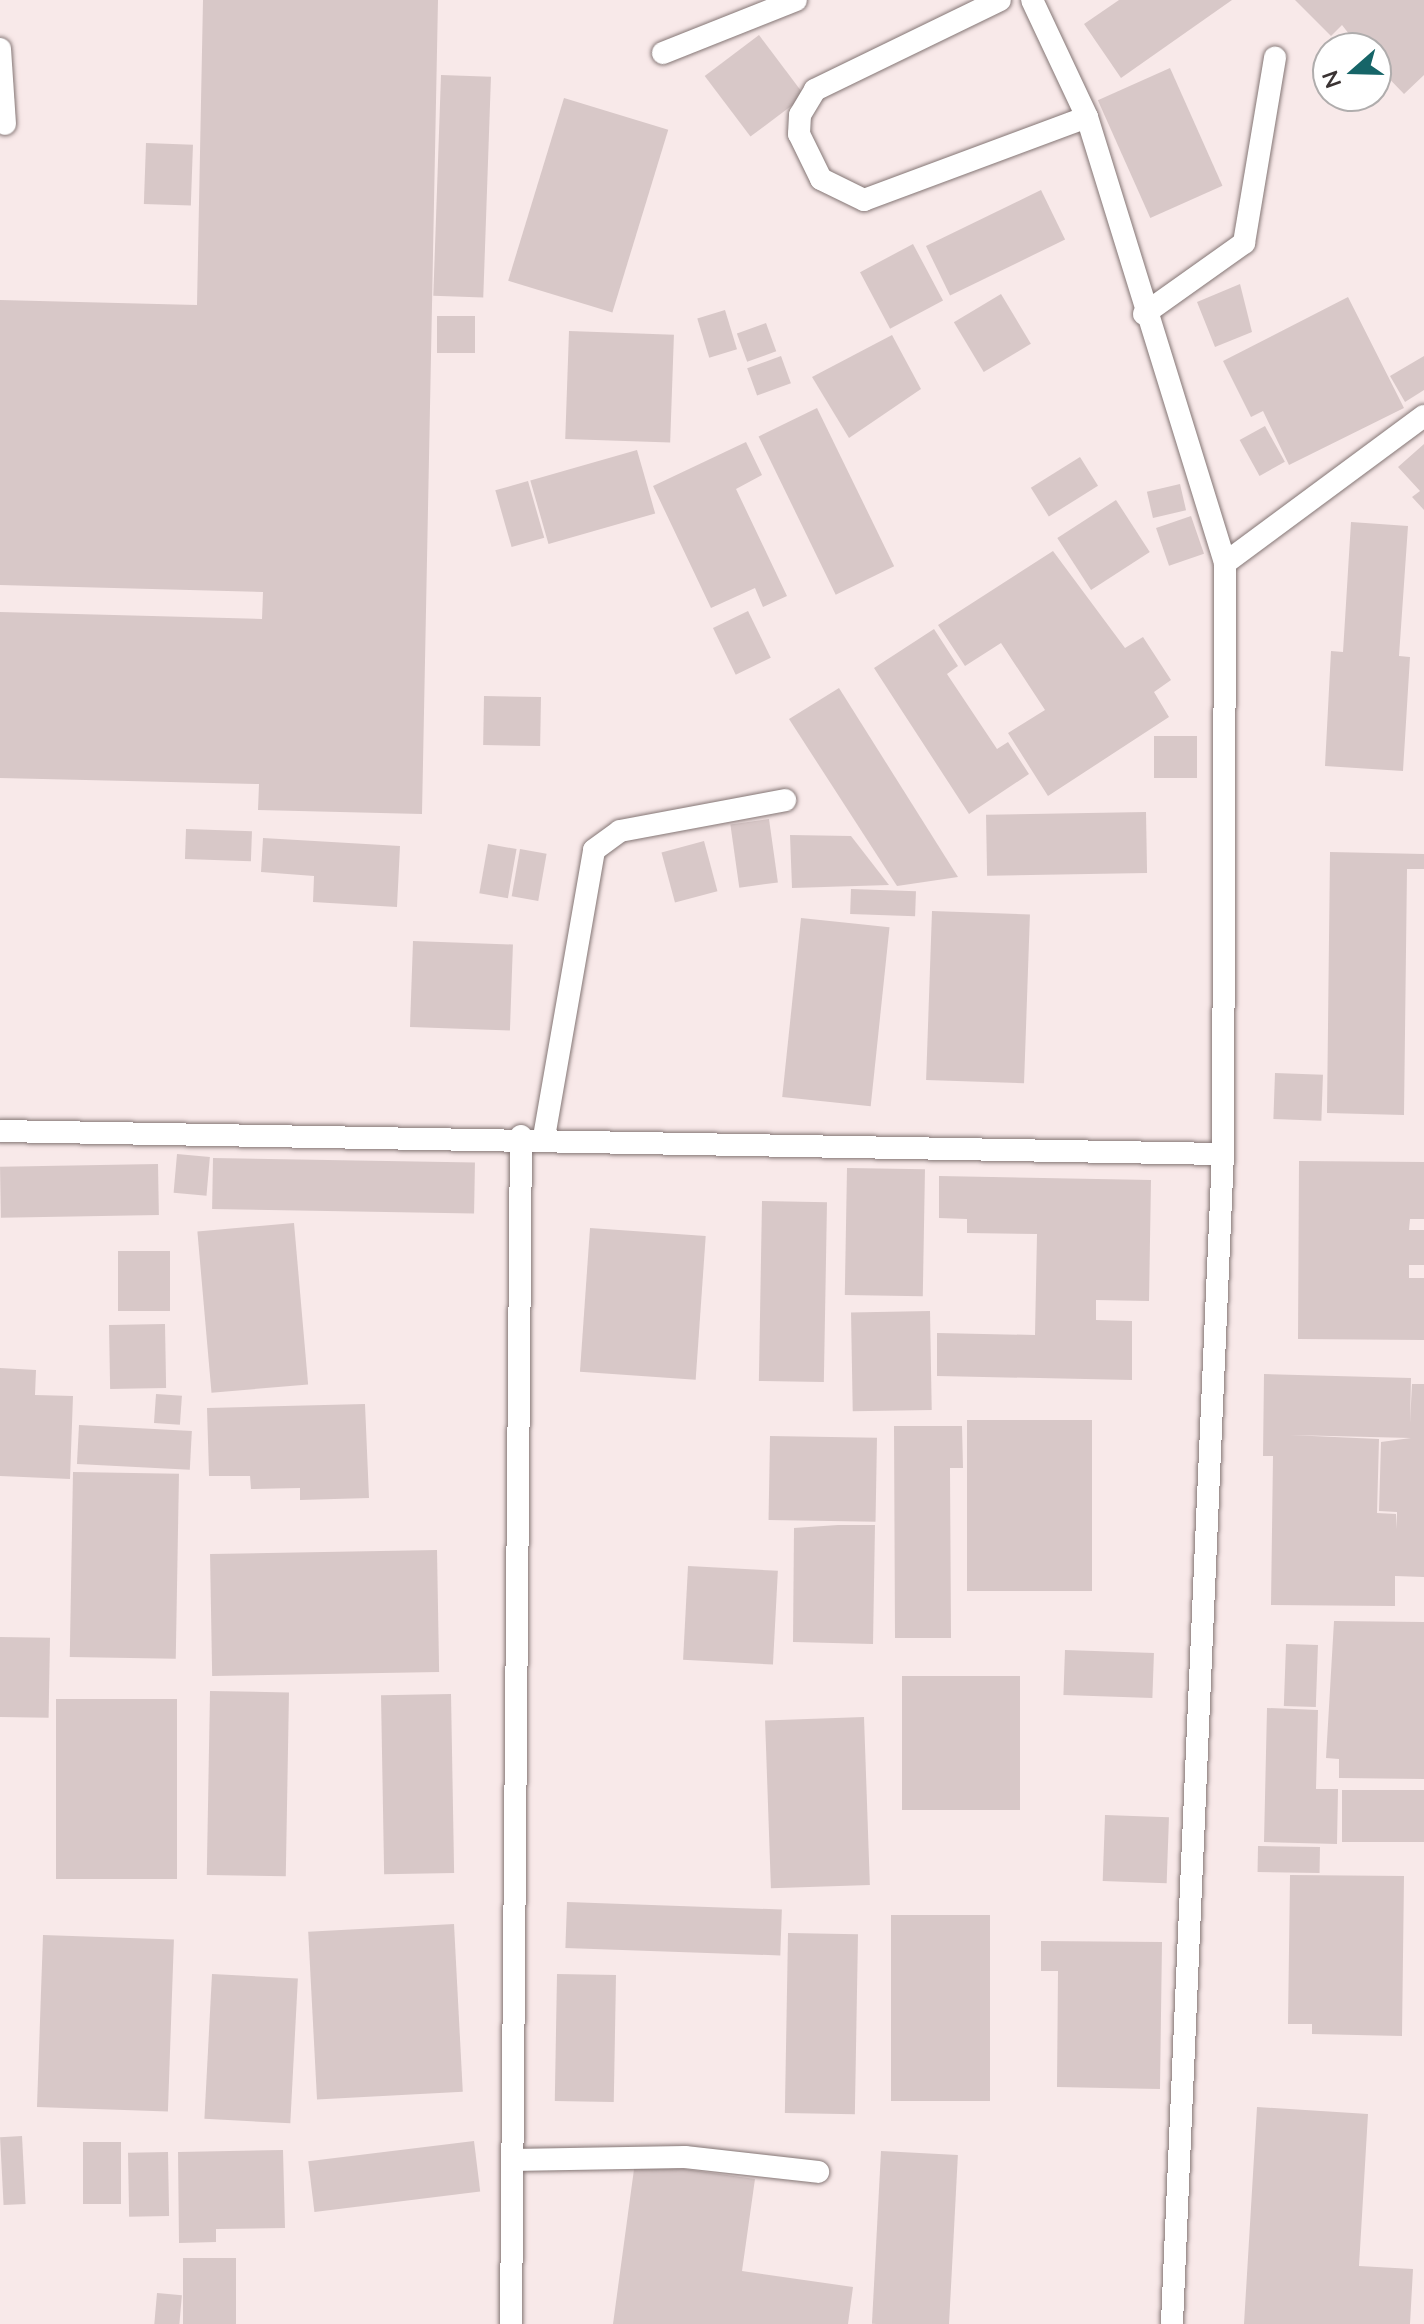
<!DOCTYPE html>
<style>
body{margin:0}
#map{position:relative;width:1424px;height:2324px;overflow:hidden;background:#fef7f7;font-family:Mulish,sans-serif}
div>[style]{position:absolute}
.built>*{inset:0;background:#f8e9e9}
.building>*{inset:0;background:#d8c8c8;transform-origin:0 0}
.roads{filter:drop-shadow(0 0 2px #847675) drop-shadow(0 0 2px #847675)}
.service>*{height:22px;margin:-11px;padding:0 11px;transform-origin:11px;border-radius:11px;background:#fff}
span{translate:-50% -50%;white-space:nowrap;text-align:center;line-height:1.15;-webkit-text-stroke:7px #fff;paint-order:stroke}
.north{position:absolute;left:1312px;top:32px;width:80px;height:80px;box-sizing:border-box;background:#fff;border:2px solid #b0adad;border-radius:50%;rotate:250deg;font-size:22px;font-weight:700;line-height:32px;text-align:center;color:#3a3333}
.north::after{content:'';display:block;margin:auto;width:28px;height:36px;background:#166568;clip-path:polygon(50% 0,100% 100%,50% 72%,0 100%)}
</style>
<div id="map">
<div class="built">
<div style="clip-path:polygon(evenodd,0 0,1424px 0,1424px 2324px,0 2324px,0 0,1328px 48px,1376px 48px,1376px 96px,1328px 96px,1328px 48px)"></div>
</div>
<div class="building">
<div style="clip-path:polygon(203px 0,438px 0,422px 814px,258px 810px,259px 784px,0 778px,0 612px,262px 619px,263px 592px,0 585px,0 300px,197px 305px)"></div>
<div style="clip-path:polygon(1119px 0,1232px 0,1121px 78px,1084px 24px)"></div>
<div style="clip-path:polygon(1295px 0,1424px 0,1424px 75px,1404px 94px,1376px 65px,1376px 48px,1360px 48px,1342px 25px,1331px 36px)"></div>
<div style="left:759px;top:35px;width:76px;height:68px;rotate:53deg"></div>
<div style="left:1170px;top:68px;width:129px;height:79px;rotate:66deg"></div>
<div style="left:441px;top:75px;width:50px;height:221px;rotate:2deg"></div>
<div style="left:564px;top:98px;width:109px;height:191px;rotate:17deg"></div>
<div style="left:146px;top:143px;width:47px;height:61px;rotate:2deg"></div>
<div style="left:1041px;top:190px;width:55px;height:128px;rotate:64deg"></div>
<div style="left:913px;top:244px;width:64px;height:60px;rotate:62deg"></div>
<div style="clip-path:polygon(1240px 284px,1252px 332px,1215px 347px,1197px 302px)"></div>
<div style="left:1001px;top:294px;width:58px;height:55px;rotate:59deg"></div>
<div style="clip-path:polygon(1348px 297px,1404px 408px,1289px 465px,1263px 411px,1251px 417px,1223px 361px)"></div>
<div style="left:725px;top:310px;width:41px;height:29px;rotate:73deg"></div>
<div style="left:475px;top:316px;width:37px;height:38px;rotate:90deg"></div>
<div style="left:766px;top:323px;width:30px;height:31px;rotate:70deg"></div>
<div style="left:569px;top:331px;width:105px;height:108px;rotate:2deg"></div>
<div style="clip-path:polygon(892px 335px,921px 389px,849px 438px,812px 377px)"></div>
<div style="left:781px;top:356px;width:29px;height:36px;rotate:70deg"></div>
<div style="clip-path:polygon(1424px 356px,1424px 390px,1405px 402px,1390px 376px)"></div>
<div style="left:817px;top:408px;width:176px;height:65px;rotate:64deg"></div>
<div style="left:1265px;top:426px;width:41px;height:29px;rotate:61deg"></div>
<div style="clip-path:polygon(746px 442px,762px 475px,736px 489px,787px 596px,763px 607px,755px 588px,711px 608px,653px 486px)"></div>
<div style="clip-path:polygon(1424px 444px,1424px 510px,1412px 497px,1420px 491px,1398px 467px)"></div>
<div style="left:637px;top:450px;width:66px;height:111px;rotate:74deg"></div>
<div style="left:1080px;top:457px;width:34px;height:58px;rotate:58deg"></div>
<div style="left:528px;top:481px;width:59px;height:34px;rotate:74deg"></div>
<div style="left:1180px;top:484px;width:27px;height:34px;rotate:77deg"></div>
<div style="left:1116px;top:500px;width:62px;height:70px;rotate:57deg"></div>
<div style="left:1191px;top:516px;width:40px;height:37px;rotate:71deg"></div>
<div style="clip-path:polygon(1351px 522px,1408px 526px,1399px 656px,1410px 657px,1403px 771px,1325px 766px,1331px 651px,1343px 652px)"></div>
<div style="clip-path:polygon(1053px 551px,1125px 648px,1143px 637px,1171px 680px,1154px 692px,1169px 717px,1048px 796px,1008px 733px,1045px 710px,1001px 643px,965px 666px,938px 625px)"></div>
<div style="left:748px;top:611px;width:52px;height:39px;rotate:64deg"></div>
<div style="clip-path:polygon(934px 629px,958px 666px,947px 674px,997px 749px,1008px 742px,1029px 774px,969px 814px,874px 668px)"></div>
<div style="clip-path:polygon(839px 688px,958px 877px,897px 886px,789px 719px)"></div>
<div style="left:484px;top:696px;width:57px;height:49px;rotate:1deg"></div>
<div style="left:1154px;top:736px;width:43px;height:42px"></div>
<div style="left:1146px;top:812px;width:61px;height:160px;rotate:89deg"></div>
<div style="left:769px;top:819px;width:64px;height:39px;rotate:82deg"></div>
<div style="left:186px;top:829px;width:66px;height:30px;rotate:2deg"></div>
<div style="clip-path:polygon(790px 835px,851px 836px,889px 885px,792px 888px)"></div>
<div style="clip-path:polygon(263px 838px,400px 846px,397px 907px,313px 902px,314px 876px,261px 872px)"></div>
<div style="left:704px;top:841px;width:52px;height:44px;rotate:75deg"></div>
<div style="left:488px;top:844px;width:29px;height:50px;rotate:10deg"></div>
<div style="left:520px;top:849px;width:27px;height:48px;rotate:10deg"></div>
<div style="clip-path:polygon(1330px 852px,1424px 854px,1424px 869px,1407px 869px,1404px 1115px,1327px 1113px)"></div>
<div style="left:851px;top:889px;width:65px;height:25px;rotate:2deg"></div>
<div style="left:932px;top:911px;width:98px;height:169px;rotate:2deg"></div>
<div style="left:801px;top:918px;width:89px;height:180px;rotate:6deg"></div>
<div style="left:413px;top:941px;width:100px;height:86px;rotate:2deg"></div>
<div style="left:1275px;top:1073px;width:48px;height:46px;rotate:2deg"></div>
<div style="left:177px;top:1154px;width:33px;height:39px;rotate:5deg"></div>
<div style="left:213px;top:1158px;width:262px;height:51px;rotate:1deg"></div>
<div style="clip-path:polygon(1299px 1161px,1424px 1162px,1424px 1219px,1410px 1219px,1409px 1230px,1424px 1230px,1424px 1265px,1409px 1265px,1409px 1278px,1424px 1278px,1424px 1340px,1298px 1339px)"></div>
<div style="left:158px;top:1164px;width:51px;height:158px;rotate:89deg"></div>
<div style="left:847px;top:1168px;width:78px;height:127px;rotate:1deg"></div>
<div style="clip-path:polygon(939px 1176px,1151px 1180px,1149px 1301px,1096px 1300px,1096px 1320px,1132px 1321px,1132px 1380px,937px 1376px,937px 1333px,1035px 1335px,1037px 1234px,967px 1233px,967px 1219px,939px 1218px)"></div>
<div style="left:762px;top:1201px;width:65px;height:180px;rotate:1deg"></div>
<div style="left:294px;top:1223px;width:162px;height:97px;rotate:85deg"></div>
<div style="left:590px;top:1228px;width:116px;height:144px;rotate:4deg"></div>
<div style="left:118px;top:1251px;width:52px;height:60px"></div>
<div style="left:930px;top:1311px;width:99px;height:79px;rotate:89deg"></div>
<div style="left:165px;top:1324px;width:64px;height:56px;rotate:89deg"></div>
<div style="clip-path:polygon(0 1368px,36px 1370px,35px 1395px,73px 1396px,70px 1479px,0 1476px)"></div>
<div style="clip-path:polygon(evenodd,1264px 1374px,1411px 1378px,1410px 1423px,1412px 1384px,1424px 1384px,1424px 1577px,1395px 1576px,1395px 1606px,1271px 1605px,1273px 1456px,1263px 1456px,1264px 1374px,1290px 1435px,1411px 1438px,1381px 1442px,1379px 1511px,1397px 1512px,1397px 1529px,1396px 1514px,1377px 1513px,1379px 1439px,1290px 1435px)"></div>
<div style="left:156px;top:1394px;width:26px;height:29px;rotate:4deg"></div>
<div style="clip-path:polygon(365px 1404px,369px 1498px,300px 1500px,300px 1488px,251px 1489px,250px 1476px,209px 1476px,207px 1408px)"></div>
<div style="left:967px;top:1420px;width:125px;height:171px"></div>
<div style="left:79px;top:1425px;width:113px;height:39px;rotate:3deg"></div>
<div style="clip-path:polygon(894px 1426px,962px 1426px,963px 1468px,950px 1468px,951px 1638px,895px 1638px)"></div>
<div style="left:770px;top:1436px;width:107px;height:84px;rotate:1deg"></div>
<div style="left:73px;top:1472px;width:106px;height:185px;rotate:1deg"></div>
<div style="clip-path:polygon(838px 1525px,875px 1525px,873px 1644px,793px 1642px,794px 1528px)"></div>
<div style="left:437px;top:1550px;width:122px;height:227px;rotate:89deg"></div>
<div style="left:688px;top:1566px;width:90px;height:94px;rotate:3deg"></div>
<div style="clip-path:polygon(1334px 1621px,1424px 1622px,1424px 1779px,1339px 1778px,1339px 1759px,1326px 1758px)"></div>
<div style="left:0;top:1637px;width:50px;height:80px;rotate:1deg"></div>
<div style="left:1286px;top:1644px;width:32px;height:62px;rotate:2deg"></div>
<div style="left:1065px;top:1650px;width:89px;height:45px;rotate:2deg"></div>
<div style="left:902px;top:1676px;width:118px;height:134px"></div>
<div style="left:210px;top:1691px;width:79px;height:184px;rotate:1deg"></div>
<div style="left:451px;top:1694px;width:179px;height:70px;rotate:89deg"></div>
<div style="left:56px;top:1699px;width:121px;height:180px"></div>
<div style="clip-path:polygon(1267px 1708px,1318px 1710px,1316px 1789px,1338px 1789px,1337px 1844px,1264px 1842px)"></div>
<div style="left:864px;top:1717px;width:168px;height:99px;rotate:88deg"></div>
<div style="left:1342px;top:1790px;width:82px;height:52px"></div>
<div style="left:1105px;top:1815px;width:64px;height:66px;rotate:2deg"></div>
<div style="left:1258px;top:1846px;width:62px;height:26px;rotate:1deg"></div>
<div style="clip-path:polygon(1290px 1875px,1404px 1876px,1402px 2036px,1312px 2034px,1312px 2024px,1288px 2024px)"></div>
<div style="left:567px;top:1902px;width:215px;height:46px;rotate:2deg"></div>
<div style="left:891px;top:1915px;width:99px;height:186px"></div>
<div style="left:454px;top:1924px;width:168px;height:146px;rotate:87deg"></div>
<div style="left:788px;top:1933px;width:70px;height:180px;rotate:1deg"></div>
<div style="left:43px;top:1935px;width:131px;height:172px;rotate:2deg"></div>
<div style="clip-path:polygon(1041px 1941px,1162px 1942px,1160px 2089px,1057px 2087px,1058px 1971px,1041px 1971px)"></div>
<div style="left:212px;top:1974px;width:86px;height:145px;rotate:3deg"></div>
<div style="left:557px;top:1974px;width:59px;height:127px;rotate:1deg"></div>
<div style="clip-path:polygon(1257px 2107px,1368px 2114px,1359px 2266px,1413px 2269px,1410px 2324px,1244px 2324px)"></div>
<div style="left:22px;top:2136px;width:68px;height:22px;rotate:87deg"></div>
<div style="left:474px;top:2141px;width:51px;height:167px;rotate:83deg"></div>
<div style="left:83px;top:2142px;width:38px;height:62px"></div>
<div style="clip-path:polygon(283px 2150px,285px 2228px,216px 2229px,216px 2242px,179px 2243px,178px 2152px)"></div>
<div style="left:881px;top:2151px;width:77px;height:173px;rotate:3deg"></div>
<div style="left:168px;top:2152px;width:64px;height:40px;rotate:89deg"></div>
<div style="clip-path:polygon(635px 2162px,755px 2179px,742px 2271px,853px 2287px,848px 2324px,613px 2324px)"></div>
<div style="left:183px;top:2258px;width:53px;height:66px"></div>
<div style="left:157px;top:2293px;width:25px;height:31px;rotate:5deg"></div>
</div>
<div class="roads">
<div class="service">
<div style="left:1000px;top:0;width:206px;rotate:154.1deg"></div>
<div style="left:815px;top:90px;width:29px;rotate:121deg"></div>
<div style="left:800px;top:115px;width:19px;rotate:93deg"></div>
<div style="left:799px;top:134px;width:50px;rotate:63.9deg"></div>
<div style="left:821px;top:179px;width:48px;rotate:26deg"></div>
<div style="left:864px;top:200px;width:238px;rotate:-20.4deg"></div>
<div style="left:1032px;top:0;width:129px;rotate:64.8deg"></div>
<div style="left:1087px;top:117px;width:467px;rotate:72.8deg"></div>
<div style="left:1225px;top:563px;width:591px;rotate:90.19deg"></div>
<div style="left:1223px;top:1154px;width:1171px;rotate:92.5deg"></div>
<div style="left:0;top:49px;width:75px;rotate:86.2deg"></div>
<div style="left:663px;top:53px;width:143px;rotate:-21.7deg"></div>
<div style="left:1144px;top:314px;width:123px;rotate:-35.4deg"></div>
<div style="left:1244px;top:243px;width:188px;rotate:-80.5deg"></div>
<div style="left:1225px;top:563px;width:247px;rotate:-36.5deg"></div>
<div style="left:0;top:1131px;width:1223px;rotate:1.08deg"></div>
<div style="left:544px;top:1137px;width:291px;rotate:-80.1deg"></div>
<div style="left:594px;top:850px;width:32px;rotate:-36deg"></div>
<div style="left:620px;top:831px;width:168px;rotate:-10.6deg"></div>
<div style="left:512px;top:2160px;width:173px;rotate:-1deg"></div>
<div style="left:685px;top:2157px;width:134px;rotate:6.4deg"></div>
<div style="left:511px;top:2324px;width:1188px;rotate:-89.52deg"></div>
</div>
</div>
<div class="north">N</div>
</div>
